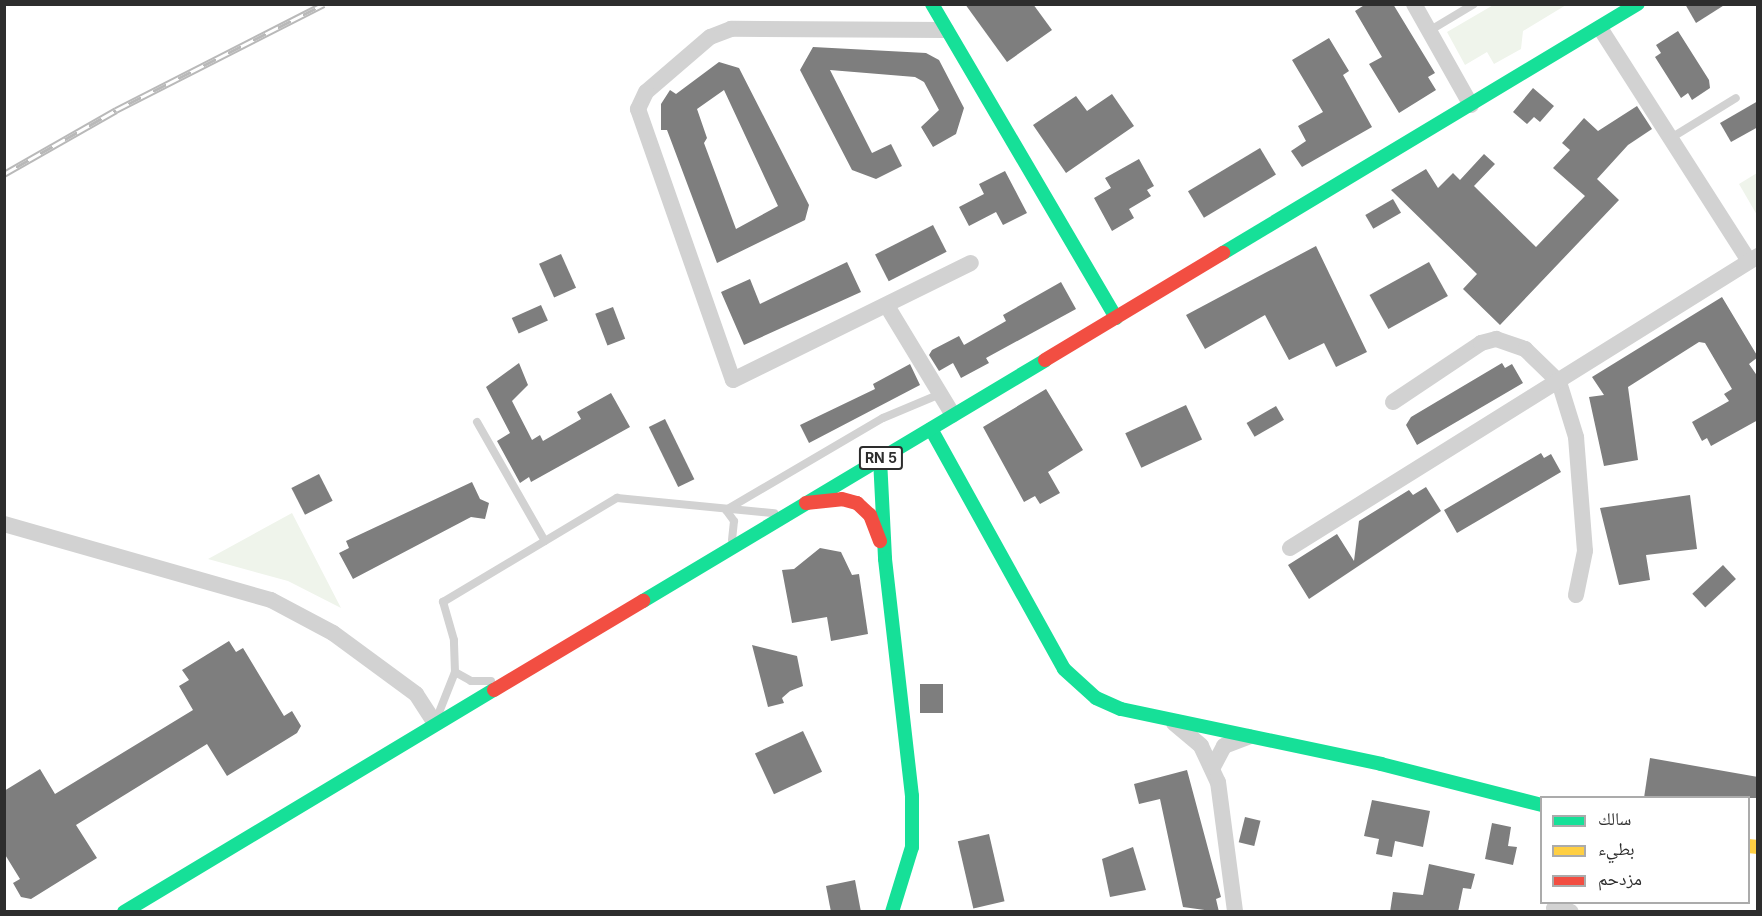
<!DOCTYPE html>
<meta charset="utf-8">
<style>
body{margin:0}
#map{position:relative;width:1762px;height:916px;overflow:hidden;background:#fff;font-family:Inter,"Noto Naskh Arabic",sans-serif}
div>[style]{position:absolute}
.green>*{inset:0;background:#eff4eb}
.building>*{inset:0;background:#7e7e7e;transform-origin:0 0}
.lane>*{height:8px;margin:-4px;padding:0 4px;transform-origin:4px;border-radius:4px;background:#d2d2d2}
.street>*{height:16px;margin:-8px;padding:0 8px;transform-origin:8px;border-radius:8px;background:#d2d2d2}
.fast>*{height:14px;margin:-7px;padding:0 7px;transform-origin:7px;border-radius:7px;background:#16e098}
.slow>*{height:14px;margin:-7px;padding:0 7px;transform-origin:7px;border-radius:7px;background:#ffcf43}
.jam>*{height:14px;margin:-7px;padding:0 7px;transform-origin:7px;border-radius:7px;background:#f24e42}
.rail>*{height:7px;margin-top:-3.5px;transform-origin:0;background:repeating-linear-gradient(90deg,#fff 0 14px,#b9b9b9 0 28px);box-sizing:border-box;border-block:2px solid #b9b9b9}
span{translate:-50% -50%;white-space:nowrap;text-align:center;line-height:1.15;-webkit-text-stroke:6px #fff;paint-order:stroke}
.shield-label span{padding:2px 4px;background:#fff;border:2px solid;border-radius:4px;-webkit-text-stroke-width:0}
.shield-label{font-size:14px;color:#2d2d2d;font-weight:700}
.frame{position:absolute;inset:0;border:6px solid #2d2d2d;pointer-events:none}
.legend{position:absolute;left:1540px;top:796px;width:210px;height:108px;box-sizing:border-box;background:#fff;border:2px solid #ababab;margin:0;padding:8px 10px;list-style:none;font-size:18px;color:#2d2d2d}
.legend li{display:flex;align-items:center;gap:12px;height:30px}
.legend b{width:30px;border:2px solid #ababab}
</style>
<div id="map">
<div class="green">
<div style="clip-path:polygon(1495px 4px,1566px 4px,1566px 5px,1523px 31px,1521px 49px,1494px 64px,1487px 52px,1465px 65px,1447px 32px)"></div>
<div style="clip-path:polygon(1757px 173px,1757px 215px,1739px 184px)"></div>
<div style="clip-path:polygon(292px 513px,341px 608px,288px 581px,208px 559px)"></div>
</div>
<div class="building">
<div style="clip-path:polygon(965px 4px,1033px 4px,1052px 30px,1007px 62px)"></div>
<div style="clip-path:polygon(1366px 4px,1393px 4px,1435px 73px,1428px 77px,1436px 90px,1399px 113px,1369px 64px,1382px 57px,1355px 11px)"></div>
<div style="clip-path:polygon(1685px 4px,1726px 4px,1696px 23px)"></div>
<div style="clip-path:polygon(1678px 31px,1709px 80px,1710px 88px,1692px 100px,1688px 93px,1681px 98px,1655px 57px,1661px 53px,1656px 45px)"></div>
<div style="clip-path:polygon(1329px 38px,1349px 71px,1343px 75px,1372px 127px,1302px 167px,1291px 151px,1306px 141px,1298px 126px,1323px 112px,1292px 60px)"></div>
<div style="clip-path:polygon(813px 47px,926px 53px,939px 60px,964px 108px,956px 134px,933px 147px,921px 127px,939px 110px,924px 82px,915px 77px,830px 70px,872px 153px,891px 144px,902px 166px,876px 179px,852px 170px,800px 70px)"></div>
<div style="clip-path:polygon(evenodd,719px 62px,739px 68px,809px 205px,805px 220px,717px 263px,667px 130px,661px 130px,661px 104px,670px 90px,676px 94px,719px 62px,724px 90px,778px 206px,736px 229px,704px 143px,707px 138px,697px 109px,724px 90px)"></div>
<div style="clip-path:polygon(1533px 88px,1554px 106px,1540px 122px,1534px 117px,1527px 124px,1513px 112px)"></div>
<div style="clip-path:polygon(1112px 94px,1134px 126px,1066px 173px,1033px 125px,1076px 96px,1087px 111px)"></div>
<div style="clip-path:polygon(1758px 101px,1758px 127px,1731px 142px,1720px 123px)"></div>
<div style="clip-path:polygon(1637px 106px,1652px 129px,1628px 145px,1597px 179px,1619px 200px,1500px 325px,1463px 289px,1477px 274px,1391px 190px,1426px 169px,1438px 188px,1453px 173px,1460px 180px,1484px 154px,1495px 164px,1474px 186px,1536px 247px,1585px 196px,1553px 168px,1570px 150px,1562px 143px,1584px 118px,1598px 131px)"></div>
<div style="left:1260px;top:148px;width:31px;height:84px;rotate:59deg"></div>
<div style="clip-path:polygon(1139px 159px,1154px 186px,1147px 190px,1151px 196px,1129px 209px,1134px 218px,1112px 231px,1094px 198px,1111px 188px,1105px 178px)"></div>
<div style="clip-path:polygon(1005px 171px,1027px 213px,1003px 225px,996px 212px,969px 226px,959px 207px,984px 194px,979px 184px)"></div>
<div style="left:1393px;top:199px;width:16px;height:32px;rotate:60deg"></div>
<div style="left:933px;top:225px;width:30px;height:65px;rotate:63deg"></div>
<div style="clip-path:polygon(1316px 246px,1367px 352px,1336px 367px,1324px 343px,1289px 360px,1265px 315px,1205px 349px,1186px 315px)"></div>
<div style="left:561px;top:254px;width:37px;height:24px;rotate:66deg"></div>
<div style="clip-path:polygon(847px 262px,861px 292px,744px 345px,721px 292px,750px 279px,760px 304px)"></div>
<div style="left:1429px;top:262px;width:39px;height:68px;rotate:61deg"></div>
<div style="clip-path:polygon(1061px 282px,1076px 309px,986px 358px,989px 363px,961px 378px,953px 363px,939px 371px,929px 355px,932px 350px,959px 336px,964px 345px,1006px 321px,1003px 315px)"></div>
<div style="clip-path:polygon(1722px 297px,1758px 357px,1749px 364px,1758px 377px,1758px 420px,1711px 446px,1707px 438px,1702px 441px,1692px 422px,1729px 401px,1724px 394px,1732px 389px,1705px 343px,1699px 342px,1628px 387px,1638px 460px,1604px 466px,1589px 397px,1604px 395px,1592px 377px)"></div>
<div style="left:541px;top:305px;width:17px;height:32px;rotate:66deg"></div>
<div style="left:613px;top:307px;width:34px;height:19px;rotate:69deg"></div>
<div style="clip-path:polygon(519px 363px,528px 385px,512px 401px,532px 440px,540px 435px,543px 441px,581px 419px,577px 412px,611px 393px,630px 427px,531px 482px,529px 477px,520px 483px,497px 441px,510px 433px,486px 387px)"></div>
<div style="clip-path:polygon(1502px 363px,1505px 368px,1512px 364px,1523px 383px,1417px 445px,1406px 425px,1411px 417px)"></div>
<div style="clip-path:polygon(910px 364px,920px 385px,809px 443px,800px 425px,875px 389px,873px 384px)"></div>
<div style="clip-path:polygon(1046px 389px,1083px 450px,1048px 472px,1060px 493px,1040px 504px,1035px 496px,1024px 502px,983px 427px)"></div>
<div style="left:1186px;top:405px;width:38px;height:67px;rotate:65deg"></div>
<div style="left:1276px;top:406px;width:16px;height:34px;rotate:60deg"></div>
<div style="left:665px;top:419px;width:67px;height:18px;rotate:64deg"></div>
<div style="clip-path:polygon(1541px 453px,1544px 458px,1551px 454px,1561px 472px,1457px 533px,1444px 510px)"></div>
<div style="left:319px;top:474px;width:30px;height:31px;rotate:63deg"></div>
<div style="clip-path:polygon(472px 482px,480px 499px,489px 503px,485px 519px,471px 517px,353px 579px,339px 553px,349px 548px,346px 541px)"></div>
<div style="clip-path:polygon(1426px 487px,1441px 511px,1309px 599px,1288px 565px,1337px 534px,1354px 561px,1359px 521px,1409px 490px,1413px 495px)"></div>
<div style="clip-path:polygon(1690px 495px,1697px 549px,1646px 555px,1650px 580px,1619px 585px,1600px 508px)"></div>
<div style="clip-path:polygon(820px 548px,841px 552px,852px 575px,859px 574px,868px 634px,831px 641px,827px 617px,792px 623px,782px 570px,794px 569px)"></div>
<div style="left:1723px;top:565px;width:19px;height:42px;rotate:47deg"></div>
<div style="clip-path:polygon(229px 641px,236px 652px,243px 648px,284px 716px,292px 711px,301px 726px,297px 733px,227px 776px,207px 744px,76px 825px,97px 858px,31px 899px,21px 897px,13px 883px,20px 879px,4px 853px,4px 791px,40px 769px,55px 794px,193px 710px,179px 686px,189px 680px,182px 670px)"></div>
<div style="clip-path:polygon(752px 645px,797px 656px,803px 686px,790px 691px,782px 698px,784px 703px,768px 707px)"></div>
<div style="left:920px;top:684px;width:23px;height:29px"></div>
<div style="left:803px;top:731px;width:45px;height:53px;rotate:65deg"></div>
<div style="clip-path:polygon(1650px 758px,1758px 777px,1758px 798px,1644px 798px)"></div>
<div style="clip-path:polygon(1187px 770px,1221px 897px,1216px 899px,1219px 912px,1183px 907px,1160px 799px,1139px 804px,1134px 784px)"></div>
<div style="clip-path:polygon(1372px 800px,1430px 811px,1423px 847px,1395px 841px,1392px 857px,1376px 854px,1379px 839px,1364px 836px)"></div>
<div style="left:1245px;top:817px;width:16px;height:26px;rotate:14deg"></div>
<div style="clip-path:polygon(1492px 823px,1511px 827px,1508px 846px,1517px 847px,1513px 865px,1485px 859px)"></div>
<div style="left:989px;top:834px;width:69px;height:32px;rotate:77deg"></div>
<div style="clip-path:polygon(1133px 847px,1146px 890px,1110px 897px,1102px 859px)"></div>
<div style="clip-path:polygon(1429px 864px,1475px 874px,1471px 889px,1463px 888px,1458px 912px,1390px 912px,1393px 892px,1423px 895px)"></div>
<div style="clip-path:polygon(855px 880px,861px 912px,831px 912px,826px 886px)"></div>
</div>
<div class="lane">
<div style="left:1429px;top:31px;width:52px;rotate:-31deg"></div>
<div style="left:1671px;top:138px;width:76px;rotate:-31.6deg"></div>
<div style="left:477px;top:422px;width:137px;rotate:60.3deg"></div>
<div style="left:732px;top:540px;width:19px;rotate:-84deg"></div>
<div style="left:734px;top:521px;width:14px;rotate:-126deg"></div>
<div style="left:726px;top:510px;width:182px;rotate:-30.4deg"></div>
<div style="left:883px;top:418px;width:62px;rotate:-22.8deg"></div>
<div style="left:455px;top:672px;width:18px;rotate:29deg"></div>
<div style="left:471px;top:681px;width:20px"></div>
<div style="left:438px;top:715px;width:46px;rotate:-68.4deg"></div>
<div style="left:455px;top:672px;width:32px;rotate:-92deg"></div>
<div style="left:454px;top:640px;width:40px;rotate:-106deg"></div>
<div style="left:443px;top:602px;width:203px;rotate:-30.9deg"></div>
<div style="left:617px;top:498px;width:158px;rotate:5.5deg"></div>
</div>
<div class="street">
<div style="left:1414px;top:4px;width:116px;rotate:60.6deg"></div>
<div style="left:1600px;top:28px;width:277px;rotate:57.4deg"></div>
<div style="left:946px;top:30px;width:215px;rotate:-179.7deg"></div>
<div style="left:731px;top:29px;width:22px;rotate:159deg"></div>
<div style="left:710px;top:37px;width:84px;rotate:139.3deg"></div>
<div style="left:646px;top:92px;width:19px;rotate:115deg"></div>
<div style="left:638px;top:109px;width:287px;rotate:70.7deg"></div>
<div style="left:733px;top:380px;width:265px;rotate:-26.2deg"></div>
<div style="left:887px;top:306px;width:127px;rotate:58.8deg"></div>
<div style="left:1393px;top:402px;width:106px;rotate:-33.8deg"></div>
<div style="left:1481px;top:343px;width:16px;rotate:-15deg"></div>
<div style="left:1496px;top:339px;width:31px;rotate:19deg"></div>
<div style="left:1525px;top:349px;width:47px;rotate:44.1deg"></div>
<div style="left:1559px;top:382px;width:58px;rotate:72.8deg"></div>
<div style="left:1576px;top:437px;width:114px;rotate:85.5deg"></div>
<div style="left:1585px;top:551px;width:45px;rotate:101.6deg"></div>
<div style="left:4px;top:524px;width:278px;rotate:15.9deg"></div>
<div style="left:271px;top:600px;width:70px;rotate:28deg"></div>
<div style="left:333px;top:633px;width:103px;rotate:36.3deg"></div>
<div style="left:416px;top:694px;width:35px;rotate:57deg"></div>
<div style="left:1290px;top:548px;width:552px;rotate:-31.96deg"></div>
<div style="left:1174px;top:723px;width:35px;rotate:40deg"></div>
<div style="left:1201px;top:746px;width:40px;rotate:65deg"></div>
<div style="left:1218px;top:782px;width:131px;rotate:82.5deg"></div>
<div style="left:1213px;top:767px;width:24px;rotate:-62deg"></div>
<div style="left:1224px;top:746px;width:26px;rotate:-21deg"></div>
<div style="left:1554px;top:908px;width:17px;rotate:13deg"></div>
</div>
<div class="fast">
<div style="left:932px;top:4px;width:364px;rotate:59.6deg"></div>
<div style="left:1223px;top:253px;width:484px;rotate:-31deg"></div>
<div style="left:931px;top:429px;width:274px;rotate:61deg"></div>
<div style="left:1064px;top:669px;width:43px;rotate:42.2deg"></div>
<div style="left:1096px;top:698px;width:27px;rotate:24deg"></div>
<div style="left:1121px;top:709px;width:266px;rotate:11.9deg"></div>
<div style="left:1381px;top:764px;width:166px;rotate:14.3deg"></div>
<div style="left:880px;top:459px;width:100px;rotate:87.1deg"></div>
<div style="left:885px;top:559px;width:239px;rotate:83.5deg"></div>
<div style="left:912px;top:796px;width:51px;rotate:90deg"></div>
<div style="left:912px;top:847px;width:68px;rotate:107.1deg"></div>
<div style="left:643px;top:601px;width:469px;rotate:-30.9deg"></div>
<div style="left:124px;top:912px;width:431px;rotate:-31deg"></div>
</div>
<div class="slow">
<div style="left:1748px;top:846px;width:10px;rotate:6deg"></div>
</div>
<div class="jam">
<div style="left:1045px;top:360px;width:208px;rotate:-31deg"></div>
<div style="left:806px;top:503px;width:36px;rotate:-6deg"></div>
<div style="left:842px;top:499px;width:16px;rotate:15deg"></div>
<div style="left:857px;top:503px;width:18px;rotate:43deg"></div>
<div style="left:870px;top:515px;width:28px;rotate:69deg"></div>
<div style="left:494px;top:690px;width:174px;rotate:-30.9deg"></div>
</div>
<div class="rail">
<div style="left:4px;top:174px;width:129px;rotate:-29.7deg"></div>
<div style="left:116px;top:110px;width:233px;rotate:-27deg"></div>
</div>
<div class="shield-label">
<span style="left:881px;top:458px">RN 5</span>
</div>
<div class="frame"></div>
<ul class="legend">
<li><b style="height:8px;background:#16e098"></b>سالك</li>
<li><b style="height:8px;background:#ffcf43"></b>بطيء</li>
<li><b style="height:8px;background:#f24e42"></b>مزدحم</li>
</ul>
</div>
